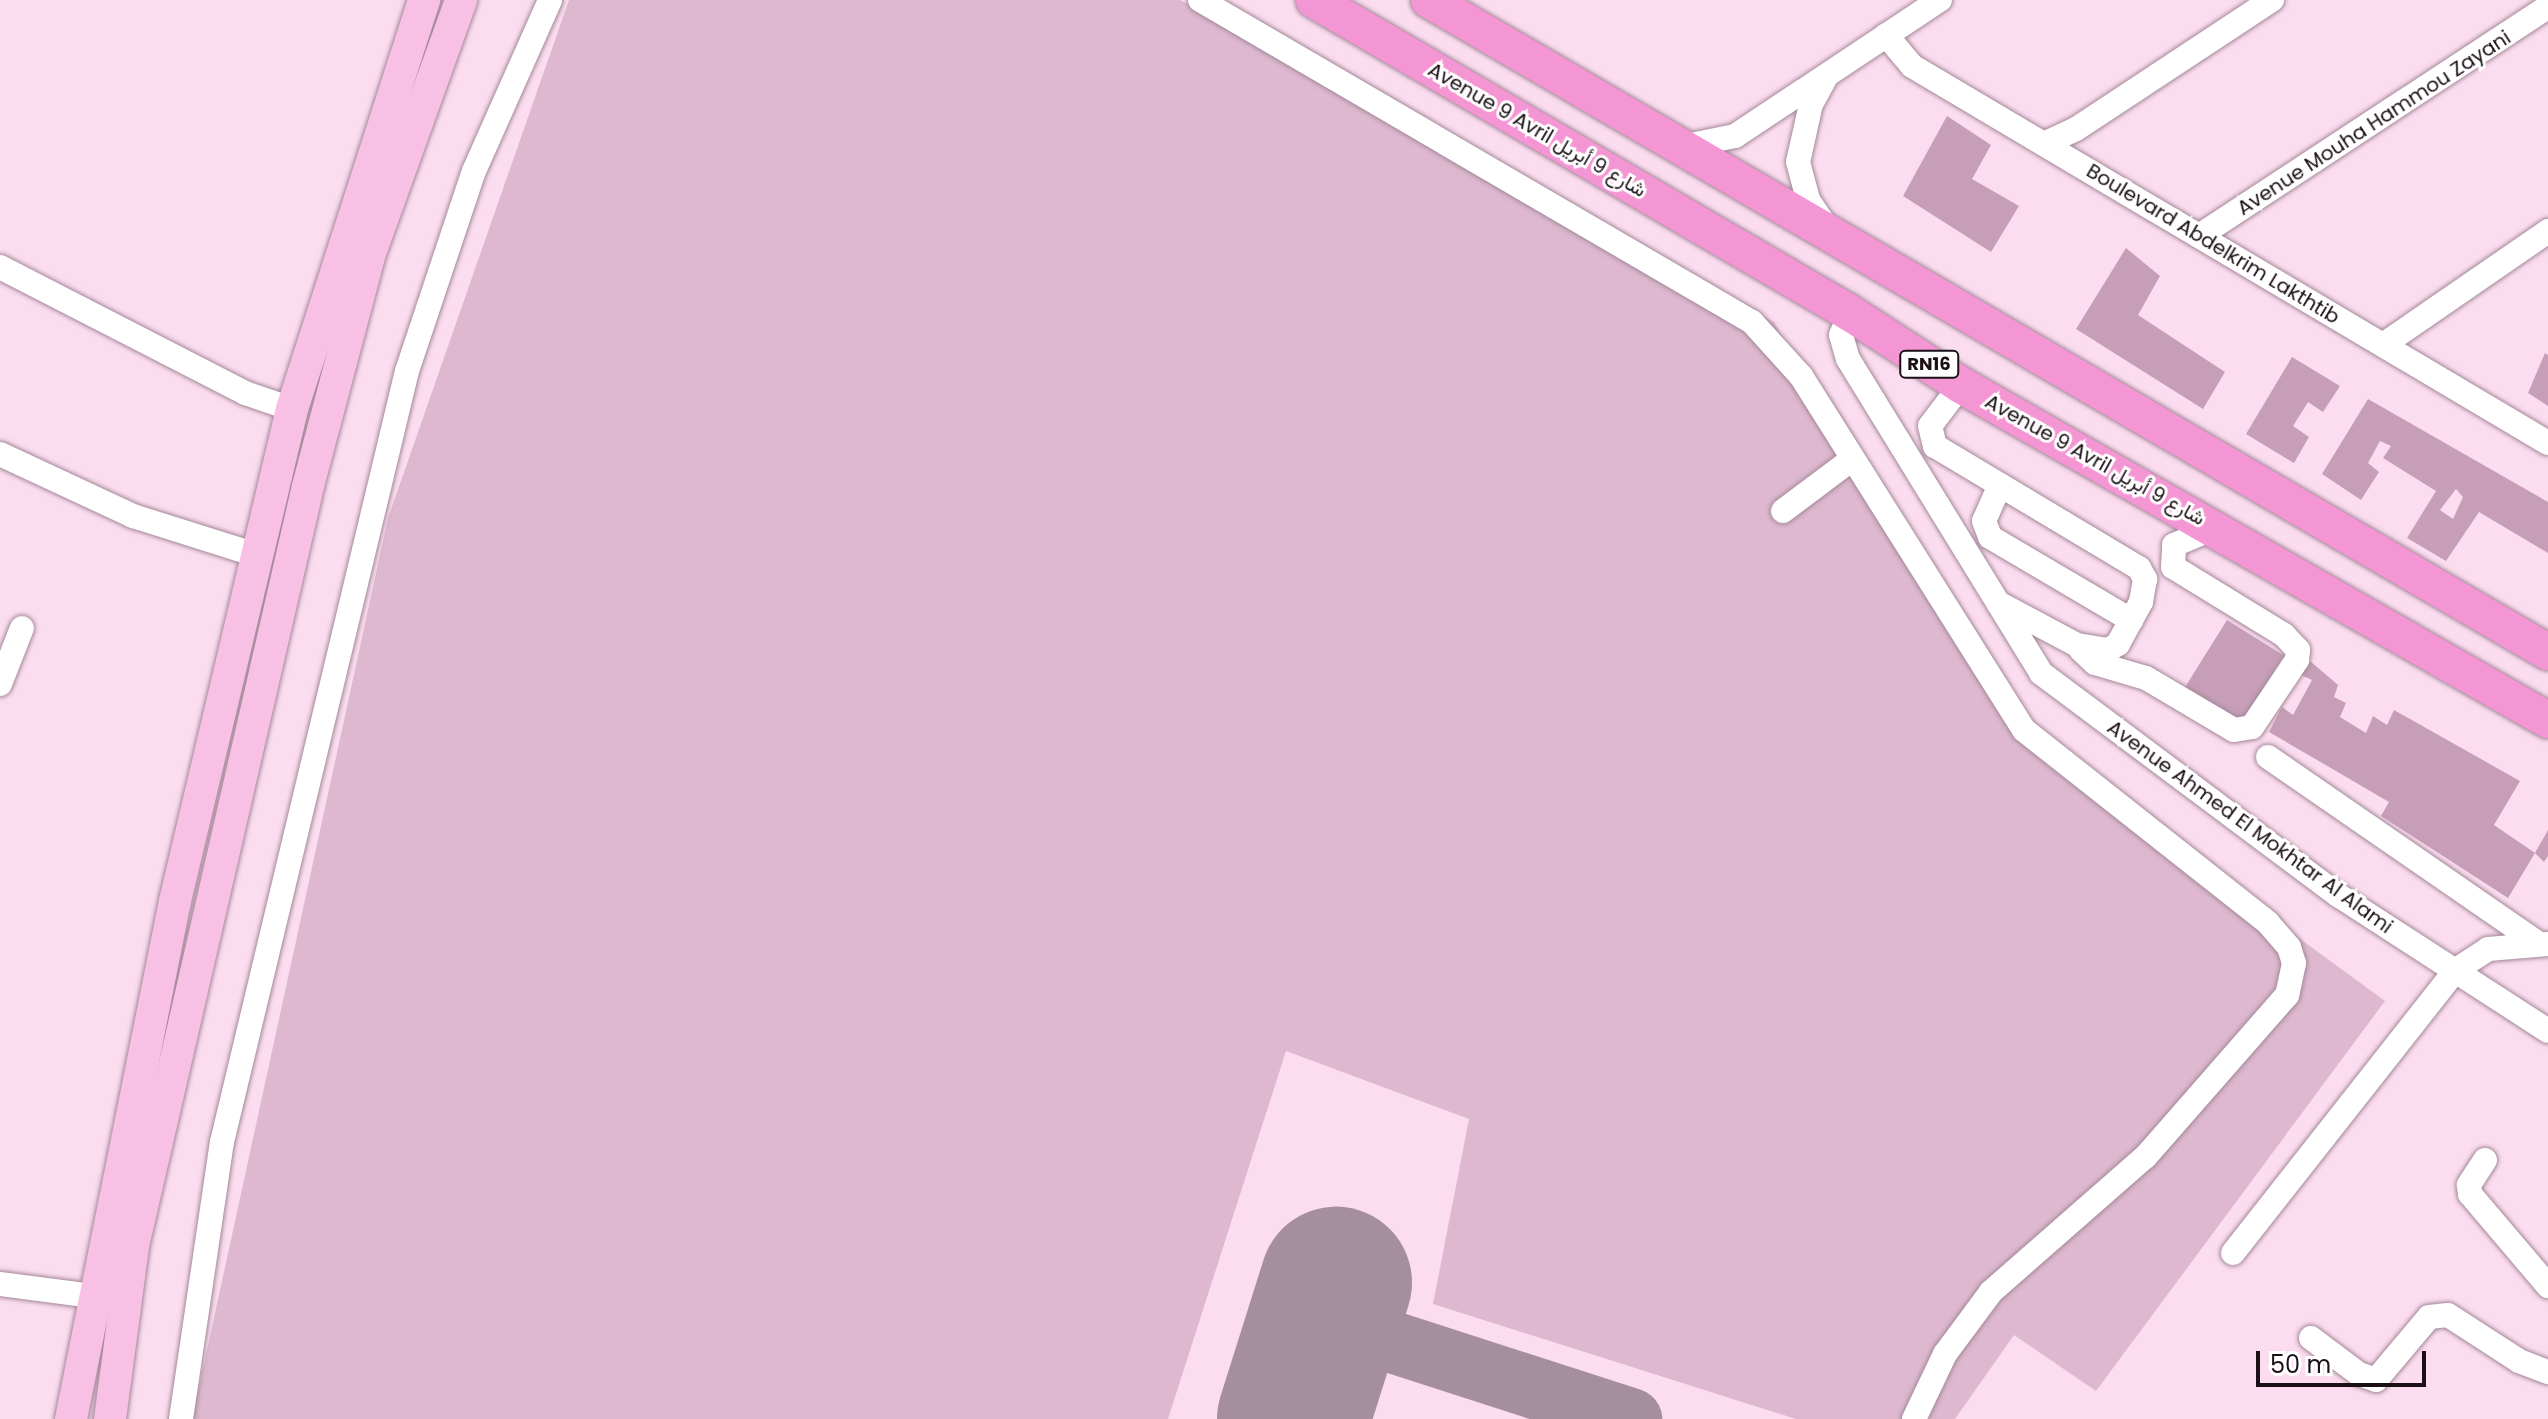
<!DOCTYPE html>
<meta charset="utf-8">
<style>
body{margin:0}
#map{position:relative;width:2548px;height:1419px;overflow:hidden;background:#fbddef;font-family:Poppins,Vazirmatn,sans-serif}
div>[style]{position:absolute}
.green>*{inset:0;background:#ddb8cf}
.taxiway>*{height:62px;margin:-31px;padding:0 31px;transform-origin:31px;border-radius:31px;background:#a68f9c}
.runway>*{height:152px;margin:-76px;padding:0 76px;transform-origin:76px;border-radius:76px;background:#a68f9c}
.building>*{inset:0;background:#c79eb7;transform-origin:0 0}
.roads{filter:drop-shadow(0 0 2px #a38899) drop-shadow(0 0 2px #a38899)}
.minor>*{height:24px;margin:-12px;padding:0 12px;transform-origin:12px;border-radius:12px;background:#fff}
.major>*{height:32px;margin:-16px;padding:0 16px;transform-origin:16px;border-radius:16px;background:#f9c0e5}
.highway>*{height:36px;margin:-18px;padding:0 18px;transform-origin:18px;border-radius:18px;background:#f596d4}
span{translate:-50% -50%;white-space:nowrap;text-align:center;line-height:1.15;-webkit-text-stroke:6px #fff;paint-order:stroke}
.shield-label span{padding:2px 6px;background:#fff;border:2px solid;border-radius:6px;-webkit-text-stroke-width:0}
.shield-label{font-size:18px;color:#1a1016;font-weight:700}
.street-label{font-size:20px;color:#1a1016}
.scale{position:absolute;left:2256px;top:1351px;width:170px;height:36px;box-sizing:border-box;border:4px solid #1a1016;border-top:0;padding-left:10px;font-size:24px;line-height:28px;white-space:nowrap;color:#1a1016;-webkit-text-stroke:6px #fff;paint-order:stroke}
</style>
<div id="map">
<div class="green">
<div style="clip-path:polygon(569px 0,1180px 0,1774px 322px,2004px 722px,2385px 1001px,2096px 1391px,2014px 1335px,1955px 1419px,1796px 1419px,1433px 1304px,1469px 1119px,1286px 1051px,1168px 1419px,192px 1419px,388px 518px)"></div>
</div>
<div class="taxiway">
<div style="left:1324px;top:1320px;width:323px;rotate:17.9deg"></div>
</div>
<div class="runway">
<div style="left:1293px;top:1419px;width:143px;rotate:-72.5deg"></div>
</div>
<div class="building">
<div style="clip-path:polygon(1947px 116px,1991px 145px,1972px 179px,2019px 206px,1991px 252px,1903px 196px)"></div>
<div style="clip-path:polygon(2126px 248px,2160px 276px,2138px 315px,2225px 372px,2203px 409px,2076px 329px)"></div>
<div style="clip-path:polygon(2545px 353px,2548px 355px,2548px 406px,2528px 393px)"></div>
<div style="clip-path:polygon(2292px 357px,2340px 386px,2323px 412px,2308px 402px,2293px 426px,2309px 437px,2294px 463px,2246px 434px)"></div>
<div style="clip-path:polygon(evenodd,2368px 399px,2548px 502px,2548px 553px,2479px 512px,2446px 561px,2407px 538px,2436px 491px,2383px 458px,2391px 446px,2380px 441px,2368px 463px,2379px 472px,2361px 500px,2322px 474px,2368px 399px,2456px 489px,2463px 497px,2453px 519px,2440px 510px,2456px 489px)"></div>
<div style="left:2227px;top:620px;width:67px;height:79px;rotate:32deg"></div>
<div style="clip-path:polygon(2310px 661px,2338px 685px,2334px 697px,2346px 703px,2340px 717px,2366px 733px,2373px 716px,2387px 725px,2394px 710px,2520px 781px,2494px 825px,2535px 853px,2548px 830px,2548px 856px,2544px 862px,2535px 853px,2508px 898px,2381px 816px,2389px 802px,2269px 732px,2282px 707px,2293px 715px,2312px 680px,2301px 675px)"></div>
</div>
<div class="roads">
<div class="minor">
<div style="left:1200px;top:0;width:639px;rotate:30.26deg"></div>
<div style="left:1752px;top:322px;width:73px;rotate:47.8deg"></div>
<div style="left:1801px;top:376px;width:418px;rotate:57.8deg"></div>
<div style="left:2024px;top:730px;width:311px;rotate:38.3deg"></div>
<div style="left:2268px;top:923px;width:32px;rotate:49deg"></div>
<div style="left:2289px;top:947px;width:17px;rotate:73deg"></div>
<div style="left:2294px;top:963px;width:33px;rotate:102deg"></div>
<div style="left:2287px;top:995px;width:215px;rotate:131.2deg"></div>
<div style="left:2145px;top:1157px;width:205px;rotate:138.8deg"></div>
<div style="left:1991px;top:1292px;width:77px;rotate:126.6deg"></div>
<div style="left:1945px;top:1354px;width:72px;rotate:115.5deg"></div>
<div style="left:1886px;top:35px;width:40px;rotate:50deg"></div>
<div style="left:1912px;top:66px;width:739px;rotate:30.66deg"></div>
<div style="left:1826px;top:77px;width:31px;rotate:119deg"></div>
<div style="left:1811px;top:104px;width:59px;rotate:102.6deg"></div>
<div style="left:1798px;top:162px;width:39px;rotate:75deg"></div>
<div style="left:1808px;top:200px;width:32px;rotate:56deg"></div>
<div style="left:2044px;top:144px;width:35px;rotate:-25deg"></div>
<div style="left:2076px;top:129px;width:235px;rotate:-33.4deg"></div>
<div style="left:1681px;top:147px;width:55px;rotate:-11.5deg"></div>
<div style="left:1735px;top:136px;width:246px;rotate:-33.6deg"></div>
<div style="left:2199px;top:236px;width:417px;rotate:-33.3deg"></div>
<div style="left:0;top:267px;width:276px;rotate:27.2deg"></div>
<div style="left:245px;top:393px;width:50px;rotate:18.8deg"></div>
<div style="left:1850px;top:313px;width:24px;rotate:112deg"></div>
<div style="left:1841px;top:335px;width:25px;rotate:74deg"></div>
<div style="left:1848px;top:359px;width:369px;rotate:58.4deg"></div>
<div style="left:2041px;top:673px;width:371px;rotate:36.8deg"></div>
<div style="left:2338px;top:895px;width:250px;rotate:32.9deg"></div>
<div style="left:2383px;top:345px;width:201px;rotate:-34.6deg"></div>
<div style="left:1961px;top:385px;width:51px;rotate:127.1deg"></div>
<div style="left:1930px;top:426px;width:21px;rotate:76deg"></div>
<div style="left:1935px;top:446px;width:238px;rotate:30.9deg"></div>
<div style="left:2139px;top:568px;width:13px;rotate:61deg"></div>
<div style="left:2145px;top:579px;width:23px;rotate:100deg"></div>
<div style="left:2141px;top:602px;width:48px;rotate:118.7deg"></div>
<div style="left:2118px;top:644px;width:12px;rotate:149deg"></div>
<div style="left:2108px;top:650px;width:31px;rotate:-171deg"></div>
<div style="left:2077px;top:645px;width:89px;rotate:-152deg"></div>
<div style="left:0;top:454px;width:147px;rotate:25deg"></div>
<div style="left:133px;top:516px;width:130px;rotate:17.5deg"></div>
<div style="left:2000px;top:485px;width:39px;rotate:114deg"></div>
<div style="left:1984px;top:521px;width:17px;rotate:69deg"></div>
<div style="left:1990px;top:537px;width:164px;rotate:30.5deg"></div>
<div style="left:1783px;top:511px;width:85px;rotate:-36.9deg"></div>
<div style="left:2081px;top:650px;width:19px;rotate:43deg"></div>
<div style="left:2095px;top:663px;width:53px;rotate:16.4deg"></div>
<div style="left:2146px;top:678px;width:102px;rotate:30.6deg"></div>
<div style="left:2234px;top:730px;width:18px;rotate:-9deg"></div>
<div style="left:2252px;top:727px;width:81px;rotate:-56.1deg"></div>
<div style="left:2297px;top:660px;width:10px;rotate:-84deg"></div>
<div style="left:2298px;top:650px;width:21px;rotate:-133deg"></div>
<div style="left:2284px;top:635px;width:130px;rotate:-148.5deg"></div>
<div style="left:2173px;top:567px;width:22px;rotate:-87deg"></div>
<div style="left:2174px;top:545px;width:43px;rotate:-23deg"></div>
<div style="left:0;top:684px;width:60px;rotate:-68.6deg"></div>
<div style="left:2268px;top:757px;width:326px;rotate:34.6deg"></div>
<div style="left:2485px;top:1160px;width:30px;rotate:123deg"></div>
<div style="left:2469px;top:1185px;width:9px;rotate:84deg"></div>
<div style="left:2470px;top:1194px;width:121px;rotate:49.7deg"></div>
<div style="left:2233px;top:1253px;width:360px;rotate:-51.8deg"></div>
<div style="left:2456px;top:970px;width:38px;rotate:-33deg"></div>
<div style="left:2488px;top:949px;width:60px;rotate:-4.8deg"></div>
<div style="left:0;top:1284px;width:93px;rotate:7.4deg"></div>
<div style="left:2311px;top:1338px;width:60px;rotate:36.9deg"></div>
<div style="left:2359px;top:1374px;width:18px;rotate:19deg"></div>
<div style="left:2376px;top:1380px;width:82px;rotate:-49.9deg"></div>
<div style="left:2429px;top:1317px;width:19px;rotate:-6deg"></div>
<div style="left:2448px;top:1315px;width:85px;rotate:32.9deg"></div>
<div style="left:2519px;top:1361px;width:31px;rotate:21deg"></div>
<div style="left:181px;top:1419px;width:280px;rotate:-81.6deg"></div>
<div style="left:222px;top:1142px;width:793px;rotate:-76.51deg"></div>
<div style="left:407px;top:371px;width:211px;rotate:-71.5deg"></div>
<div style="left:474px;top:171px;width:187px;rotate:-66deg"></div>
</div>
<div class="major">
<div style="left:71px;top:1419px;width:528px;rotate:-78.65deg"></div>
<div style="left:175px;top:901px;width:506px;rotate:-76.62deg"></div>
<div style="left:292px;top:409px;width:430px;rotate:-72.1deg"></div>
<div style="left:110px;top:1419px;width:175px;rotate:-82.4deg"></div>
<div style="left:133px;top:1246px;width:780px;rotate:-77.03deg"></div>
<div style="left:308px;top:486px;width:238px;rotate:-75.1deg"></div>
<div style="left:369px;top:256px;width:272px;rotate:-70.2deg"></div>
</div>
<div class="highway">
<div style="left:1314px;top:0;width:621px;rotate:30.28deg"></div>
<div style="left:1850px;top:313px;width:132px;rotate:33deg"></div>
<div style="left:1961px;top:385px;width:676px;rotate:29.71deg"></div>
<div style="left:1429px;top:0;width:1295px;rotate:30.23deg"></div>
</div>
</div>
<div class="shield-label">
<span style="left:1929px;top:364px">RN16</span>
</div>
<div class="street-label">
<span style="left:2374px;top:123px;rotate:-33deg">Avenue Mouha Hammou Zayani</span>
<span style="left:1537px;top:130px;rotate:30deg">Avenue 9 Avril شارع 9 أبريل</span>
<span style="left:2213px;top:244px;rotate:31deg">Boulevard Abdelkrim Lakthtib</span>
<span style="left:2095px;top:460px;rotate:29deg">Avenue 9 Avril شارع 9 أبريل</span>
<span style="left:2250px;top:827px;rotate:36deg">Avenue Ahmed El Mokhtar Al Alami</span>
</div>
<div class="scale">50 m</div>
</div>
